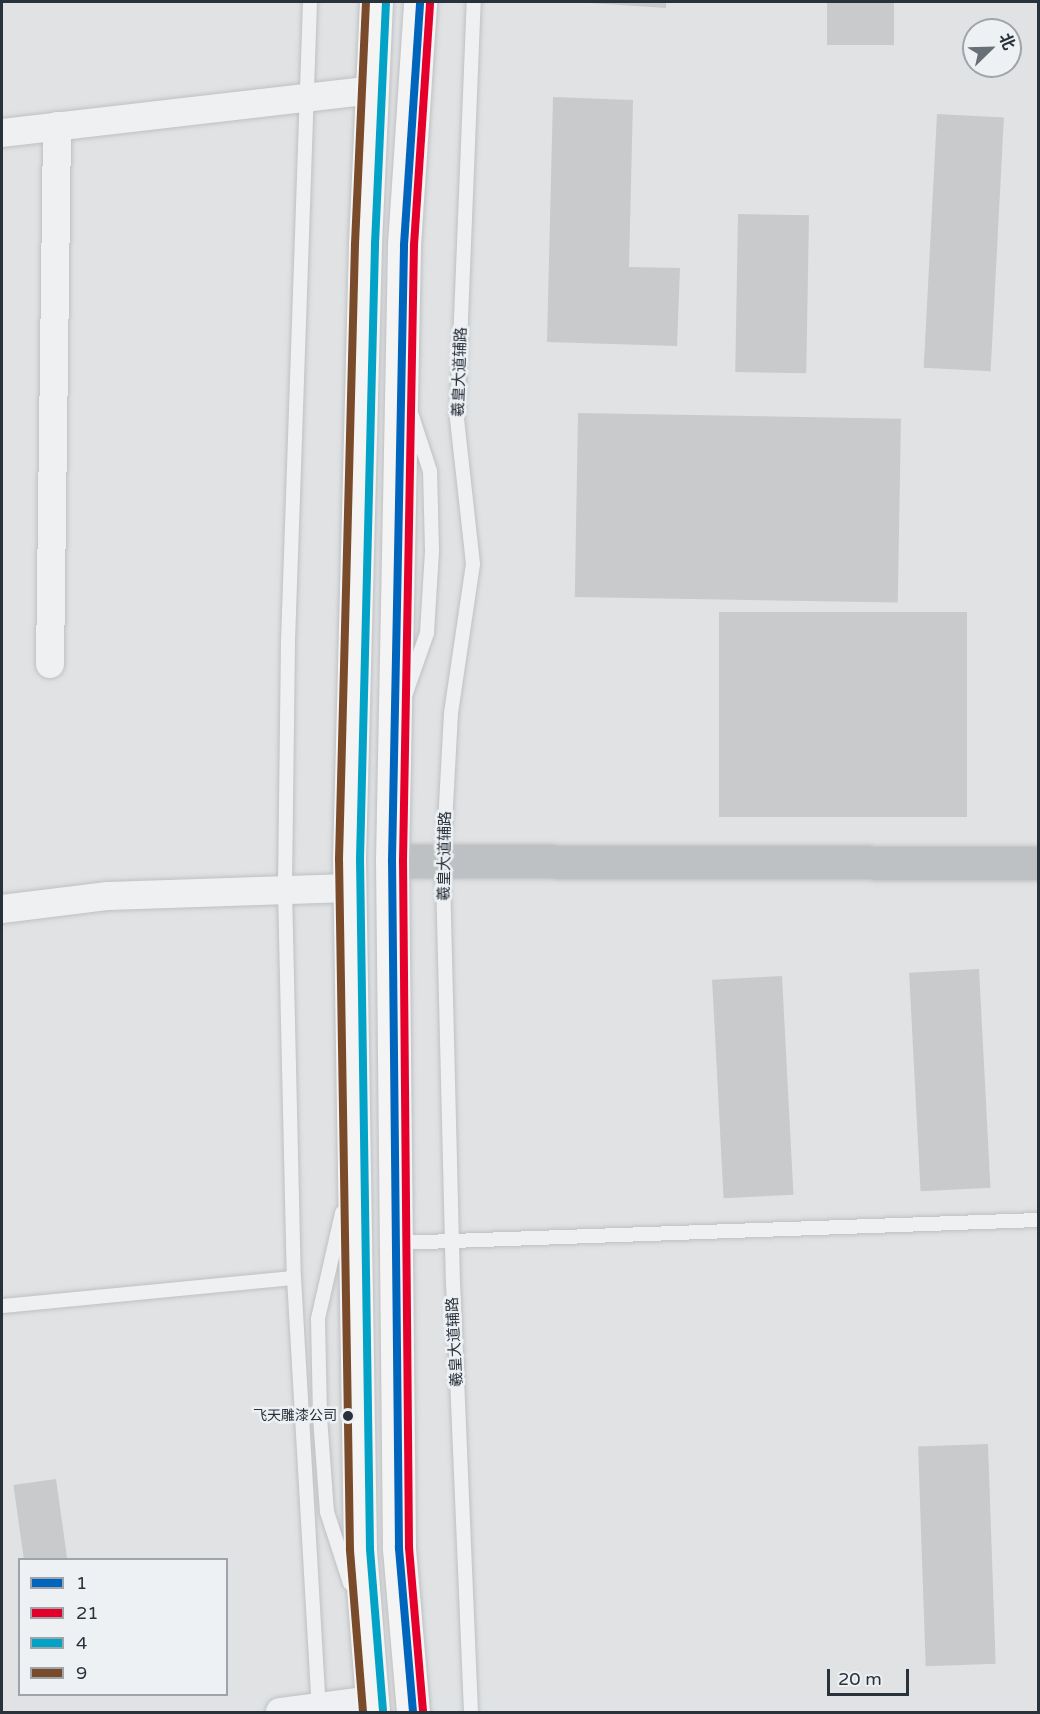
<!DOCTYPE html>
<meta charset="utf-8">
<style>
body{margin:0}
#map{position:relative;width:1040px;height:1714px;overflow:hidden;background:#e0e2e4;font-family:"Varela Round","Noto Sans SC",sans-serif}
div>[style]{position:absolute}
.building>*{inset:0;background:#c8cacc;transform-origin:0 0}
.roads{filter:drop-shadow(0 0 2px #bec0c2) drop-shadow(0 0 2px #bec0c2)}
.lane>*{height:14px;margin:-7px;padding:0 7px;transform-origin:7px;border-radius:7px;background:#eff0f1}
.street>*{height:28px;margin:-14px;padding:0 14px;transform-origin:14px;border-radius:14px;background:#eff0f1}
.secondary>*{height:33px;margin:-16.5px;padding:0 16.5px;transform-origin:16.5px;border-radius:16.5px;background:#bec1c4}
.primary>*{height:33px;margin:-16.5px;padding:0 16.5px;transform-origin:16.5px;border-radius:16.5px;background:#f4f4f5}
.bus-1>*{height:8px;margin:-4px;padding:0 4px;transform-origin:4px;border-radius:4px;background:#0065bd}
.bus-2>*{height:8px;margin:-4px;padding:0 4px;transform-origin:4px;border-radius:4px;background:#e4002b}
.bus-3>*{height:8px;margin:-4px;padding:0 4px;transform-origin:4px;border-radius:4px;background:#02a3c7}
.bus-4>*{height:8px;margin:-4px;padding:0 4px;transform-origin:4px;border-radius:4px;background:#7a4b2a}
.dots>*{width:16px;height:16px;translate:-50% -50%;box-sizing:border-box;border:3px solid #edf1f4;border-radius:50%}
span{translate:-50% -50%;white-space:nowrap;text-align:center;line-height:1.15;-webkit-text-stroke:5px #edf1f4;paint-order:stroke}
.bus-label{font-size:14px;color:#29313b}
.right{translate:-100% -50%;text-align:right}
.street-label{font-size:15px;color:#29313b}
.frame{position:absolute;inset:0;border:3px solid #29313b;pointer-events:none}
.legend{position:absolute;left:18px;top:1558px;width:210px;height:138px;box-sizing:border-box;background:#edf1f4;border:2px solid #9fa4aa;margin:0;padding:8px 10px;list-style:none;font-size:18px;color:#29313b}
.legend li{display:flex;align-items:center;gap:12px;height:30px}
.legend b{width:30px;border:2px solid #9fa4aa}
.north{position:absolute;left:962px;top:18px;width:60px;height:60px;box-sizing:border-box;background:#edf1f4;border:2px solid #9fa4aa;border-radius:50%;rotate:67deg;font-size:16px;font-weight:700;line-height:24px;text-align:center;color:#29313b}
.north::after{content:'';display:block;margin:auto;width:21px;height:27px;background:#696f76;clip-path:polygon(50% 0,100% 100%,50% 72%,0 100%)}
.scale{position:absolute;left:827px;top:1669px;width:82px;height:27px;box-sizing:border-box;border:3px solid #29313b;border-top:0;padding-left:8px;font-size:18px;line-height:21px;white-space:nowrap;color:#29313b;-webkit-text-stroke:4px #edf1f4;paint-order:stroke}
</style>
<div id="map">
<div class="building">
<div style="clip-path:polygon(575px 2px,666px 2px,666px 8px)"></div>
<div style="left:827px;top:2px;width:67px;height:43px"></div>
<div style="clip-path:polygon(553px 97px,633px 100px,629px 267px,680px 268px,677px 346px,547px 342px)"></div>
<div style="left:937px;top:114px;width:67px;height:254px;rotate:3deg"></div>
<div style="left:738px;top:214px;width:71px;height:158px;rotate:1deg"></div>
<div style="left:578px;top:413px;width:323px;height:184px;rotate:1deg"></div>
<div style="left:719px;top:612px;width:248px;height:205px"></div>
<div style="left:979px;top:969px;width:219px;height:70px;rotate:87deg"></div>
<div style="left:782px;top:976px;width:219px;height:70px;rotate:87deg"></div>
<div style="left:988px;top:1444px;width:220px;height:70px;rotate:88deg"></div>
<div style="left:56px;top:1479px;width:82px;height:43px;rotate:82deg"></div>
</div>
<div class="roads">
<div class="lane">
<div style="left:310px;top:2px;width:639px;rotate:91.97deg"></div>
<div style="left:288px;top:641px;width:249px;rotate:90.7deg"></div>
<div style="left:285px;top:890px;width:388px;rotate:88.7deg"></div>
<div style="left:294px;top:1278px;width:434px;rotate:86.7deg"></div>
<div style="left:406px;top:693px;width:64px;rotate:-70.7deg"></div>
<div style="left:427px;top:633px;width:82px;rotate:-86.5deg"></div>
<div style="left:432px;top:551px;width:80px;rotate:-91.4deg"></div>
<div style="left:430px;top:471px;width:58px;rotate:-108.1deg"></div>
<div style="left:342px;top:1213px;width:109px;rotate:102.8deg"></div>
<div style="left:318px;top:1319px;width:98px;rotate:88.8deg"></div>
<div style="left:320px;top:1417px;width:95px;rotate:85.8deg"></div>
<div style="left:327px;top:1512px;width:75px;rotate:72.1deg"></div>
<div style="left:396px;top:1243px;width:642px;rotate:-2.05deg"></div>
<div style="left:2px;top:1306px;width:293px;rotate:-5.5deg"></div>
<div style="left:471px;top:1712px;width:427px;rotate:-92.4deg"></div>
<div style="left:453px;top:1285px;width:424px;rotate:-91.4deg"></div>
<div style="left:443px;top:861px;width:148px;rotate:-86.9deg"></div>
<div style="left:451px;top:713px;width:151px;rotate:-81.6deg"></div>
<div style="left:473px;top:564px;width:147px;rotate:-96.3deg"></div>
<div style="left:457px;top:418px;width:416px;rotate:-87.7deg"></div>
</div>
<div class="street">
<div style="left:2px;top:133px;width:372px;rotate:-6.6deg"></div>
<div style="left:50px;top:664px;width:538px;rotate:-89.25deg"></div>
<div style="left:2px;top:909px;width:107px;rotate:-7deg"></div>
<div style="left:108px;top:896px;width:241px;rotate:-1.9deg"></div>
<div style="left:280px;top:1712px;width:93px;rotate:-7.4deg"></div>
</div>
<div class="secondary">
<div style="left:392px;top:861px;width:646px;rotate:0.18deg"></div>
</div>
<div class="primary">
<div style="left:373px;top:1712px;width:163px;rotate:-94.6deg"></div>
<div style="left:360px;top:1550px;width:691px;rotate:-90.91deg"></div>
<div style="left:349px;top:859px;width:615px;rotate:-88.51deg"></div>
<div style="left:365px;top:244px;width:242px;rotate:-87.4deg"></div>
<div style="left:413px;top:1712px;width:165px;rotate:-94.9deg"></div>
<div style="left:399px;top:1548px;width:687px;rotate:-90.58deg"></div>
<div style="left:392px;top:861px;width:616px;rotate:-88.88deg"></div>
<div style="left:404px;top:245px;width:244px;rotate:-86.2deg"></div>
</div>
</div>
<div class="bus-1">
<div style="left:413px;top:1712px;width:165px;rotate:-94.9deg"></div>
<div style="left:399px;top:1548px;width:687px;rotate:-90.58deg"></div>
<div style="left:392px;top:861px;width:616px;rotate:-88.88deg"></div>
<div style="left:404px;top:245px;width:244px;rotate:-86.2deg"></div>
</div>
<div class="bus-2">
<div style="left:423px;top:1711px;width:165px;rotate:-94.9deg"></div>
<div style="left:409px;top:1547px;width:686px;rotate:-90.5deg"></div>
<div style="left:403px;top:861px;width:616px;rotate:-88.98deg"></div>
<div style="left:414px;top:245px;width:243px;rotate:-86.2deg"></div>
</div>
<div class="bus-3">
<div style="left:383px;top:1711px;width:163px;rotate:-94.6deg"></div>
<div style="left:370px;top:1549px;width:690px;rotate:-90.83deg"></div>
<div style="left:360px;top:859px;width:615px;rotate:-88.6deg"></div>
<div style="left:375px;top:244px;width:242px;rotate:-87.4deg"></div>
</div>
<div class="bus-4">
<div style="left:363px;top:1712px;width:163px;rotate:-94.6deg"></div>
<div style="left:350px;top:1550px;width:691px;rotate:-90.91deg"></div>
<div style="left:339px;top:859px;width:615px;rotate:-88.51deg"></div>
<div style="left:355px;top:244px;width:242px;rotate:-87.4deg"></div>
</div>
<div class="dots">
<div style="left:348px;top:1416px;background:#29313b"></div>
</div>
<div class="bus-label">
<span class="right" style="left:337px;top:1416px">飞天雕漆公司</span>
</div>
<div class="street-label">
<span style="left:460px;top:372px;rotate:-88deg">羲皇大道辅路</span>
<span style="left:445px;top:856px;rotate:-89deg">羲皇大道辅路</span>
<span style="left:455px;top:1342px;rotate:-93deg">羲皇大道辅路</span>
</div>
<div class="frame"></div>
<ul class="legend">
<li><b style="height:8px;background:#0065bd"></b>1</li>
<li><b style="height:8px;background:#e4002b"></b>21</li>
<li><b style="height:8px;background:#02a3c7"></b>4</li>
<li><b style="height:8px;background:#7a4b2a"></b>9</li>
</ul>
<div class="north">北</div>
<div class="scale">20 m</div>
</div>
